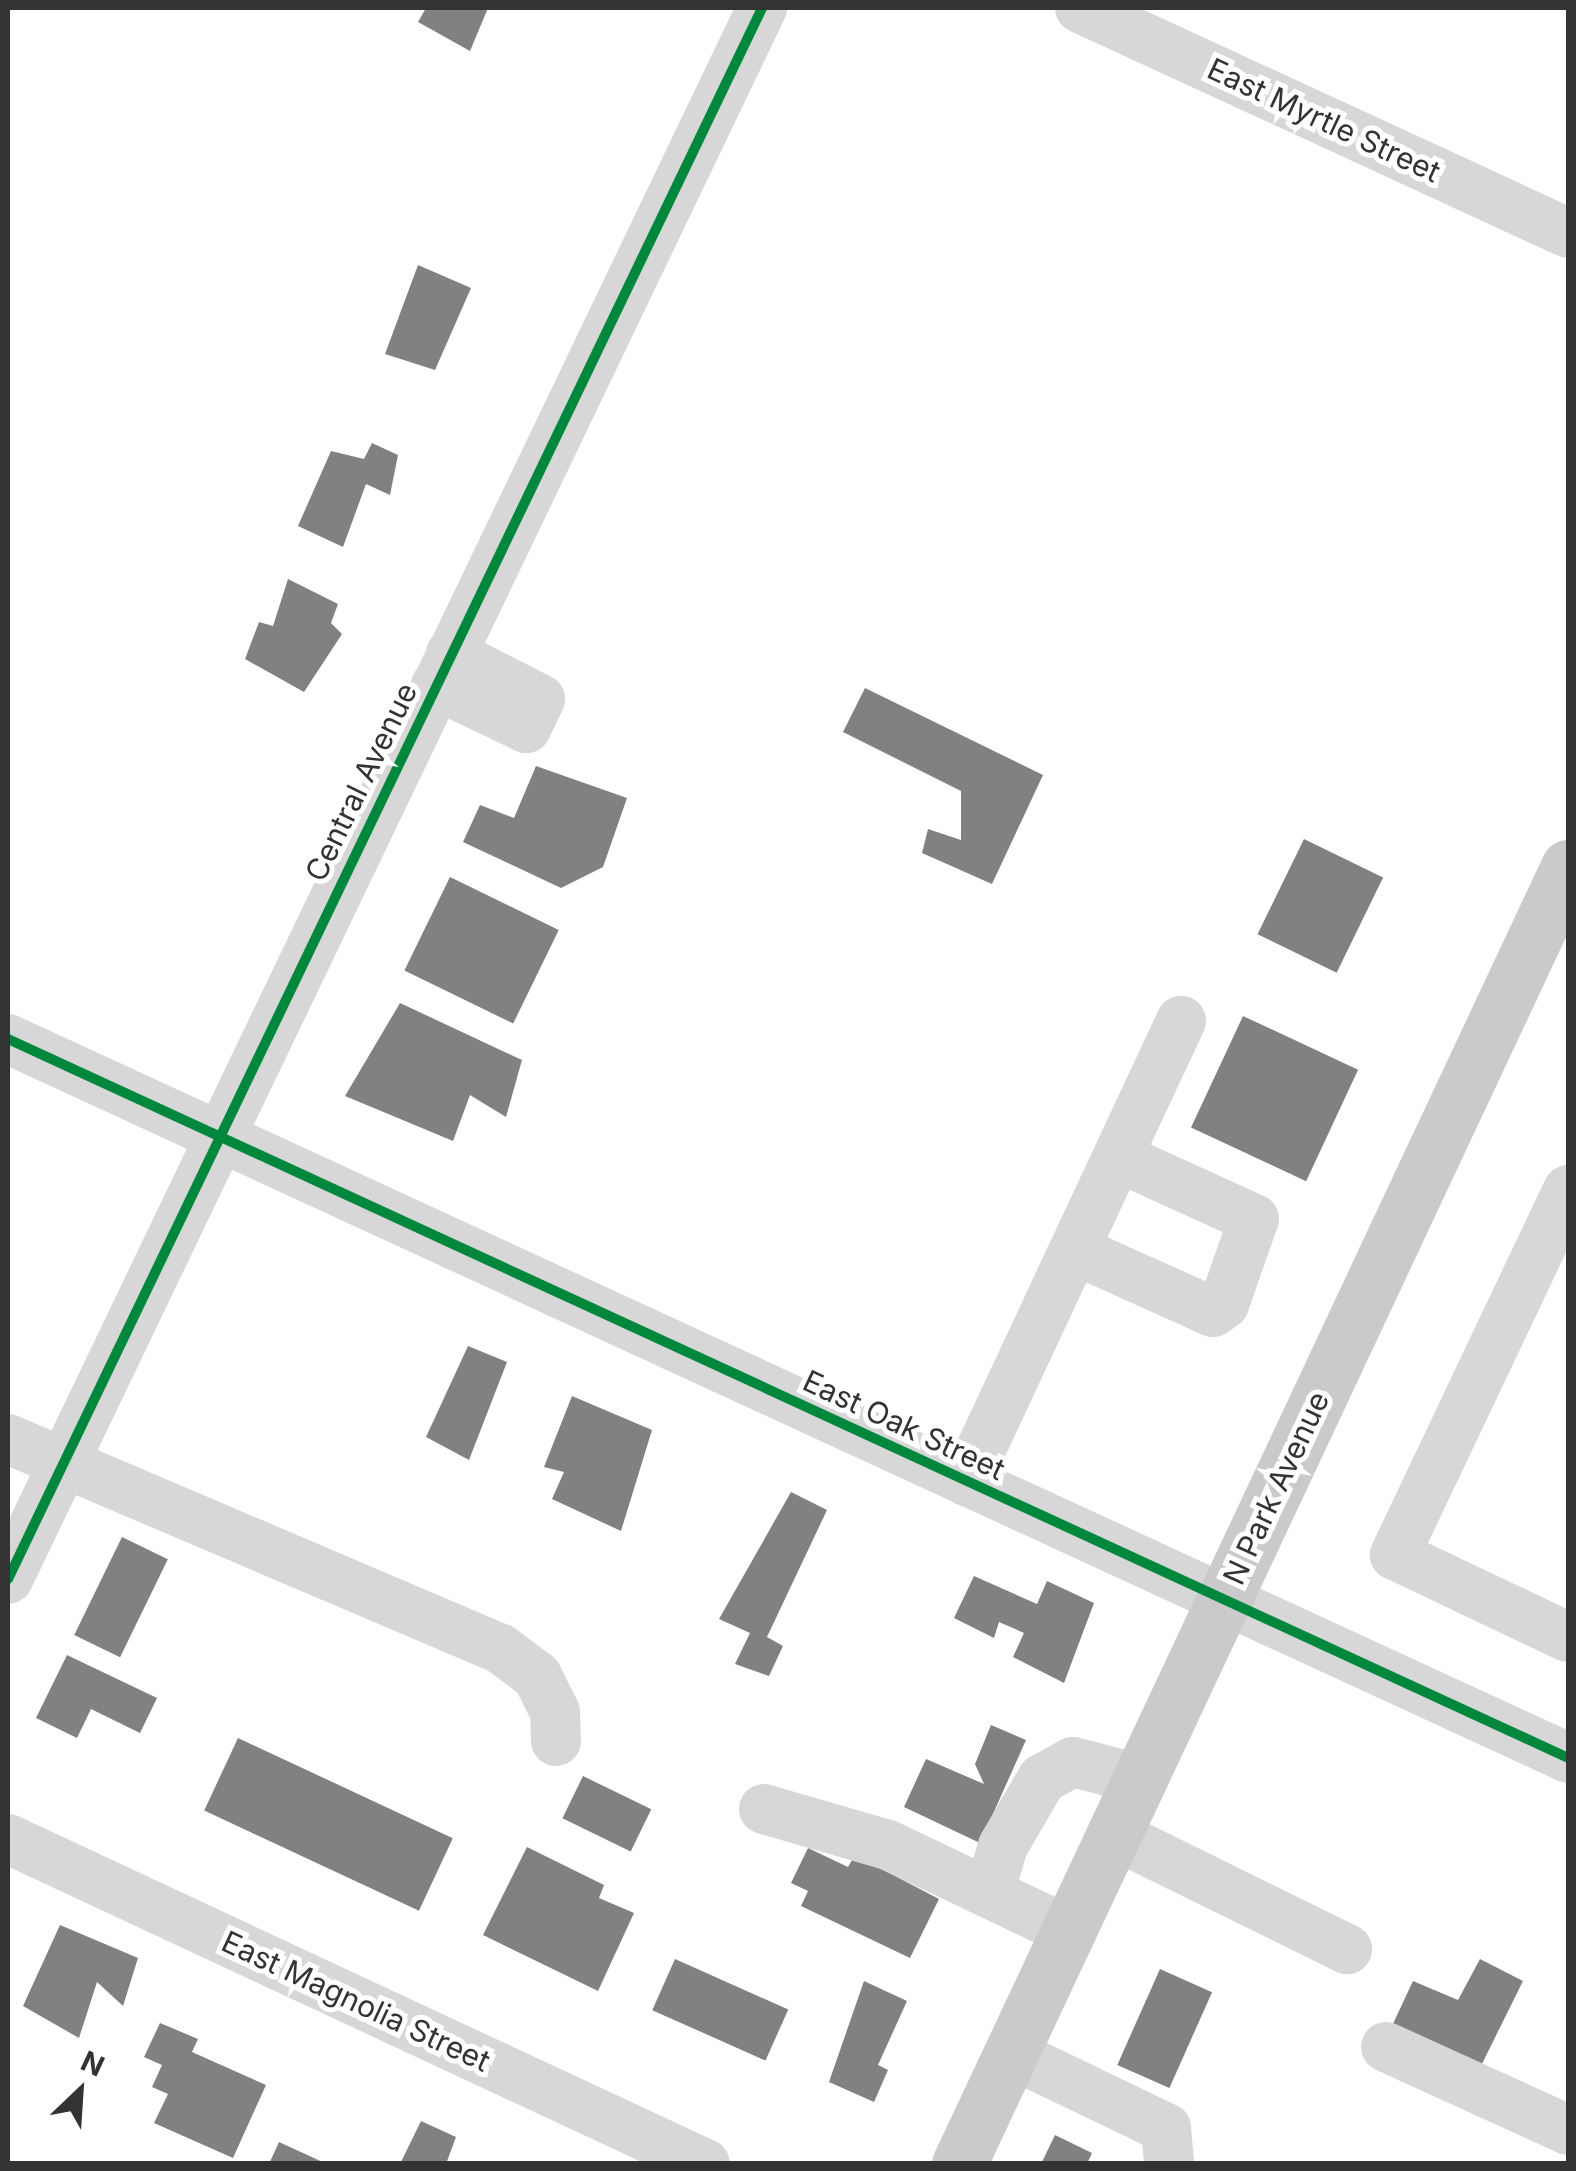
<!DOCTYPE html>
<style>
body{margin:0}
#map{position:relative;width:1576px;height:2171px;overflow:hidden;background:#fff;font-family:Inter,sans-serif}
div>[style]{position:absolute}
.building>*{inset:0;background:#818181;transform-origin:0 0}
.minor>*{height:50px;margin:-25px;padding:0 25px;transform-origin:25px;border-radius:25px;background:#d7d7d7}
.major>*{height:55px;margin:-27.5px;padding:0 27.5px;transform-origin:27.5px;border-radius:27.5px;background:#cacaca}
.cycleway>*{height:10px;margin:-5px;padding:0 5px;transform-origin:5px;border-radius:5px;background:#00873e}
span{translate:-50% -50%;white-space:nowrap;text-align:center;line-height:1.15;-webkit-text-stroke:10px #fff;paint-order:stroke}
.street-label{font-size:30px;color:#333}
.frame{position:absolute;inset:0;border:10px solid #333;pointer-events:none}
.north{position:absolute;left:30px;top:2041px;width:100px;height:100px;-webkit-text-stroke:8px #fff;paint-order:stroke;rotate:25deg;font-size:28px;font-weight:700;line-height:40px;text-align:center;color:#333}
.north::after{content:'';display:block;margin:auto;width:35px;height:45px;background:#333;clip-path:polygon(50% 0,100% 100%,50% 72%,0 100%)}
</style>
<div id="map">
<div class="building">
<div style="clip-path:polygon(426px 8px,488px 8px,470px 51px,418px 22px)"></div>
<div style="clip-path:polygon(418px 265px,471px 288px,435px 370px,385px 354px)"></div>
<div style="clip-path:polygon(372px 443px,398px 455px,390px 495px,366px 484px,343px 547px,298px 526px,331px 451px,364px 459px)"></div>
<div style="clip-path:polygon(288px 579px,338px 604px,331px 623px,342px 634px,304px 692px,245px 659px,259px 622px,273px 626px)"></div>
<div style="clip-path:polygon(865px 688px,1043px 775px,992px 884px,922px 853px,928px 829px,961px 840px,961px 791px,843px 732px)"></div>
<div style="clip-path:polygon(536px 766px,627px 798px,603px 867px,561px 888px,463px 842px,480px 805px,514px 818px)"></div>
<div style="left:1304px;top:839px;width:88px;height:106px;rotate:26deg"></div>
<div style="left:450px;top:877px;width:121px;height:104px;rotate:26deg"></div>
<div style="clip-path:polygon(400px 1003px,522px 1060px,506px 1117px,470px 1095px,453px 1141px,345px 1096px)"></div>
<div style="left:1243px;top:1016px;width:127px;height:123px;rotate:25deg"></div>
<div style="clip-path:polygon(468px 1346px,507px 1362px,469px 1460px,426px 1437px)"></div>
<div style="clip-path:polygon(572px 1396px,652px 1430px,621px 1531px,552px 1499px,564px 1472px,544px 1467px)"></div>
<div style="clip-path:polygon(791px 1492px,827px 1510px,767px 1637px,783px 1646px,769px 1676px,735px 1664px,750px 1633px,719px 1619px)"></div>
<div style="left:122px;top:1537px;width:51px;height:109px;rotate:26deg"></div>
<div style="clip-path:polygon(974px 1576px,1037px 1604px,1047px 1581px,1094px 1603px,1064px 1683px,1013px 1657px,1024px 1633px,999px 1622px,994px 1638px,954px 1618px)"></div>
<div style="clip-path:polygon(67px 1655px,157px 1698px,140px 1733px,91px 1709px,77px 1738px,36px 1718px)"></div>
<div style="clip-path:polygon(991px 1725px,1026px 1740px,980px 1843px,904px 1807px,926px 1759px,984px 1784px,975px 1764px)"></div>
<div style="left:238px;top:1738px;width:237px;height:80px;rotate:25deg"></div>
<div style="left:583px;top:1776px;width:76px;height:47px;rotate:26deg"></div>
<div style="clip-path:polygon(527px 1847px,604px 1885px,599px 1898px,634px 1913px,598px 1991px,483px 1935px)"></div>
<div style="clip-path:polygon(808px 1848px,848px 1867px,855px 1855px,939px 1899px,910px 1958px,801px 1906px,808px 1891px,791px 1883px)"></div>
<div style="clip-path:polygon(60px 1925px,138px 1958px,123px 2006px,97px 1982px,79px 2038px,23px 2006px)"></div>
<div style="left:675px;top:1959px;width:124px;height:56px;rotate:24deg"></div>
<div style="clip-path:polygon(1480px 1959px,1523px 1981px,1476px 2076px,1391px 2028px,1413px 1981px,1458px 2000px)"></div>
<div style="left:1160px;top:1969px;width:57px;height:105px;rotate:24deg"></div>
<div style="clip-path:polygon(864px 1981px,907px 2001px,878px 2065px,888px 2070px,874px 2102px,829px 2082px)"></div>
<div style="clip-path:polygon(160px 2023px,198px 2039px,192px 2052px,266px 2085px,233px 2158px,154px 2123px,168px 2094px,152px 2087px,162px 2065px,144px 2057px)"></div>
<div style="clip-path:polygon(421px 2121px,456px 2137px,446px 2164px,400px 2164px)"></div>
<div style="clip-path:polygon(1055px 2135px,1092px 2153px,1087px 2164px,1041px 2164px)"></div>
<div style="clip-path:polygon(279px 2142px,327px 2164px,269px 2164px)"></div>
</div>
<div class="minor">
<div style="left:1080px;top:8px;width:537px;rotate:24.75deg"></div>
<div style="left:436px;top:685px;width:100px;rotate:25.5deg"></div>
<div style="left:526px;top:728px;width:32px;rotate:-64deg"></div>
<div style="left:540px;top:699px;width:100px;rotate:-153.2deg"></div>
<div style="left:8px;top:1039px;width:1718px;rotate:24.74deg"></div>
<div style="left:1568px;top:1190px;width:404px;rotate:115.4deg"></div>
<div style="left:1395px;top:1555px;width:191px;rotate:25.4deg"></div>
<div style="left:1075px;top:1250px;width:151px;rotate:24.2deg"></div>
<div style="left:1213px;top:1312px;width:14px;rotate:-36deg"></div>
<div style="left:1224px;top:1304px;width:90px;rotate:-70.6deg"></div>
<div style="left:1254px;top:1219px;width:149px;rotate:-155.5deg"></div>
<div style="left:8px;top:1439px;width:536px;rotate:23.07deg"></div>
<div style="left:501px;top:1649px;width:45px;rotate:36.9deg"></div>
<div style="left:537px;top:1676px;width:40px;rotate:63.4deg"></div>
<div style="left:555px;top:1712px;width:29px;rotate:88deg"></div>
<div style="left:966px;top:1481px;width:508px;rotate:-64.95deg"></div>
<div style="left:8px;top:1579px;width:1743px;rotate:-64.36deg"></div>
<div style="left:764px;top:1809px;width:129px;rotate:16.2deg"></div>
<div style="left:888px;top:1845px;width:199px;rotate:25.5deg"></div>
<div style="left:1113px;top:1834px;width:261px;rotate:26.2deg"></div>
<div style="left:8px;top:1839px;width:769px;rotate:25deg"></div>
<div style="left:989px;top:1893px;width:49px;rotate:-73.4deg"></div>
<div style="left:1003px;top:1846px;width:78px;rotate:-59.8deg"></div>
<div style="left:1042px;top:1779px;width:35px;rotate:-29deg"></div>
<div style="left:1073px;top:1762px;width:68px;rotate:14.4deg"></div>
<div style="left:1386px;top:2047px;width:200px;rotate:24.5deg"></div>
<div style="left:1010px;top:2053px;width:173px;rotate:25.7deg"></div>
<div style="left:1166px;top:2128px;width:36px;rotate:85deg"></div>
</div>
<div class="major">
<div style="left:959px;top:2164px;width:1433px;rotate:-64.85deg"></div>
</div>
<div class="cycleway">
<div style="left:8px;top:1039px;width:1718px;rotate:24.74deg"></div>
<div style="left:8px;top:1579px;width:1743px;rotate:-64.36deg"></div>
</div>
<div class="street-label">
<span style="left:1324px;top:120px;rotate:25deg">East Myrtle Street</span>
<span style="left:361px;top:782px;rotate:-64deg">Central Avenue</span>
<span style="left:904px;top:1425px;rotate:25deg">East Oak Street</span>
<span style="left:1276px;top:1488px;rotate:-65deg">N Park Avenue</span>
<span style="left:356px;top:2001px;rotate:25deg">East Magnolia Street</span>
</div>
<div class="frame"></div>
<div class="north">N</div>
</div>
